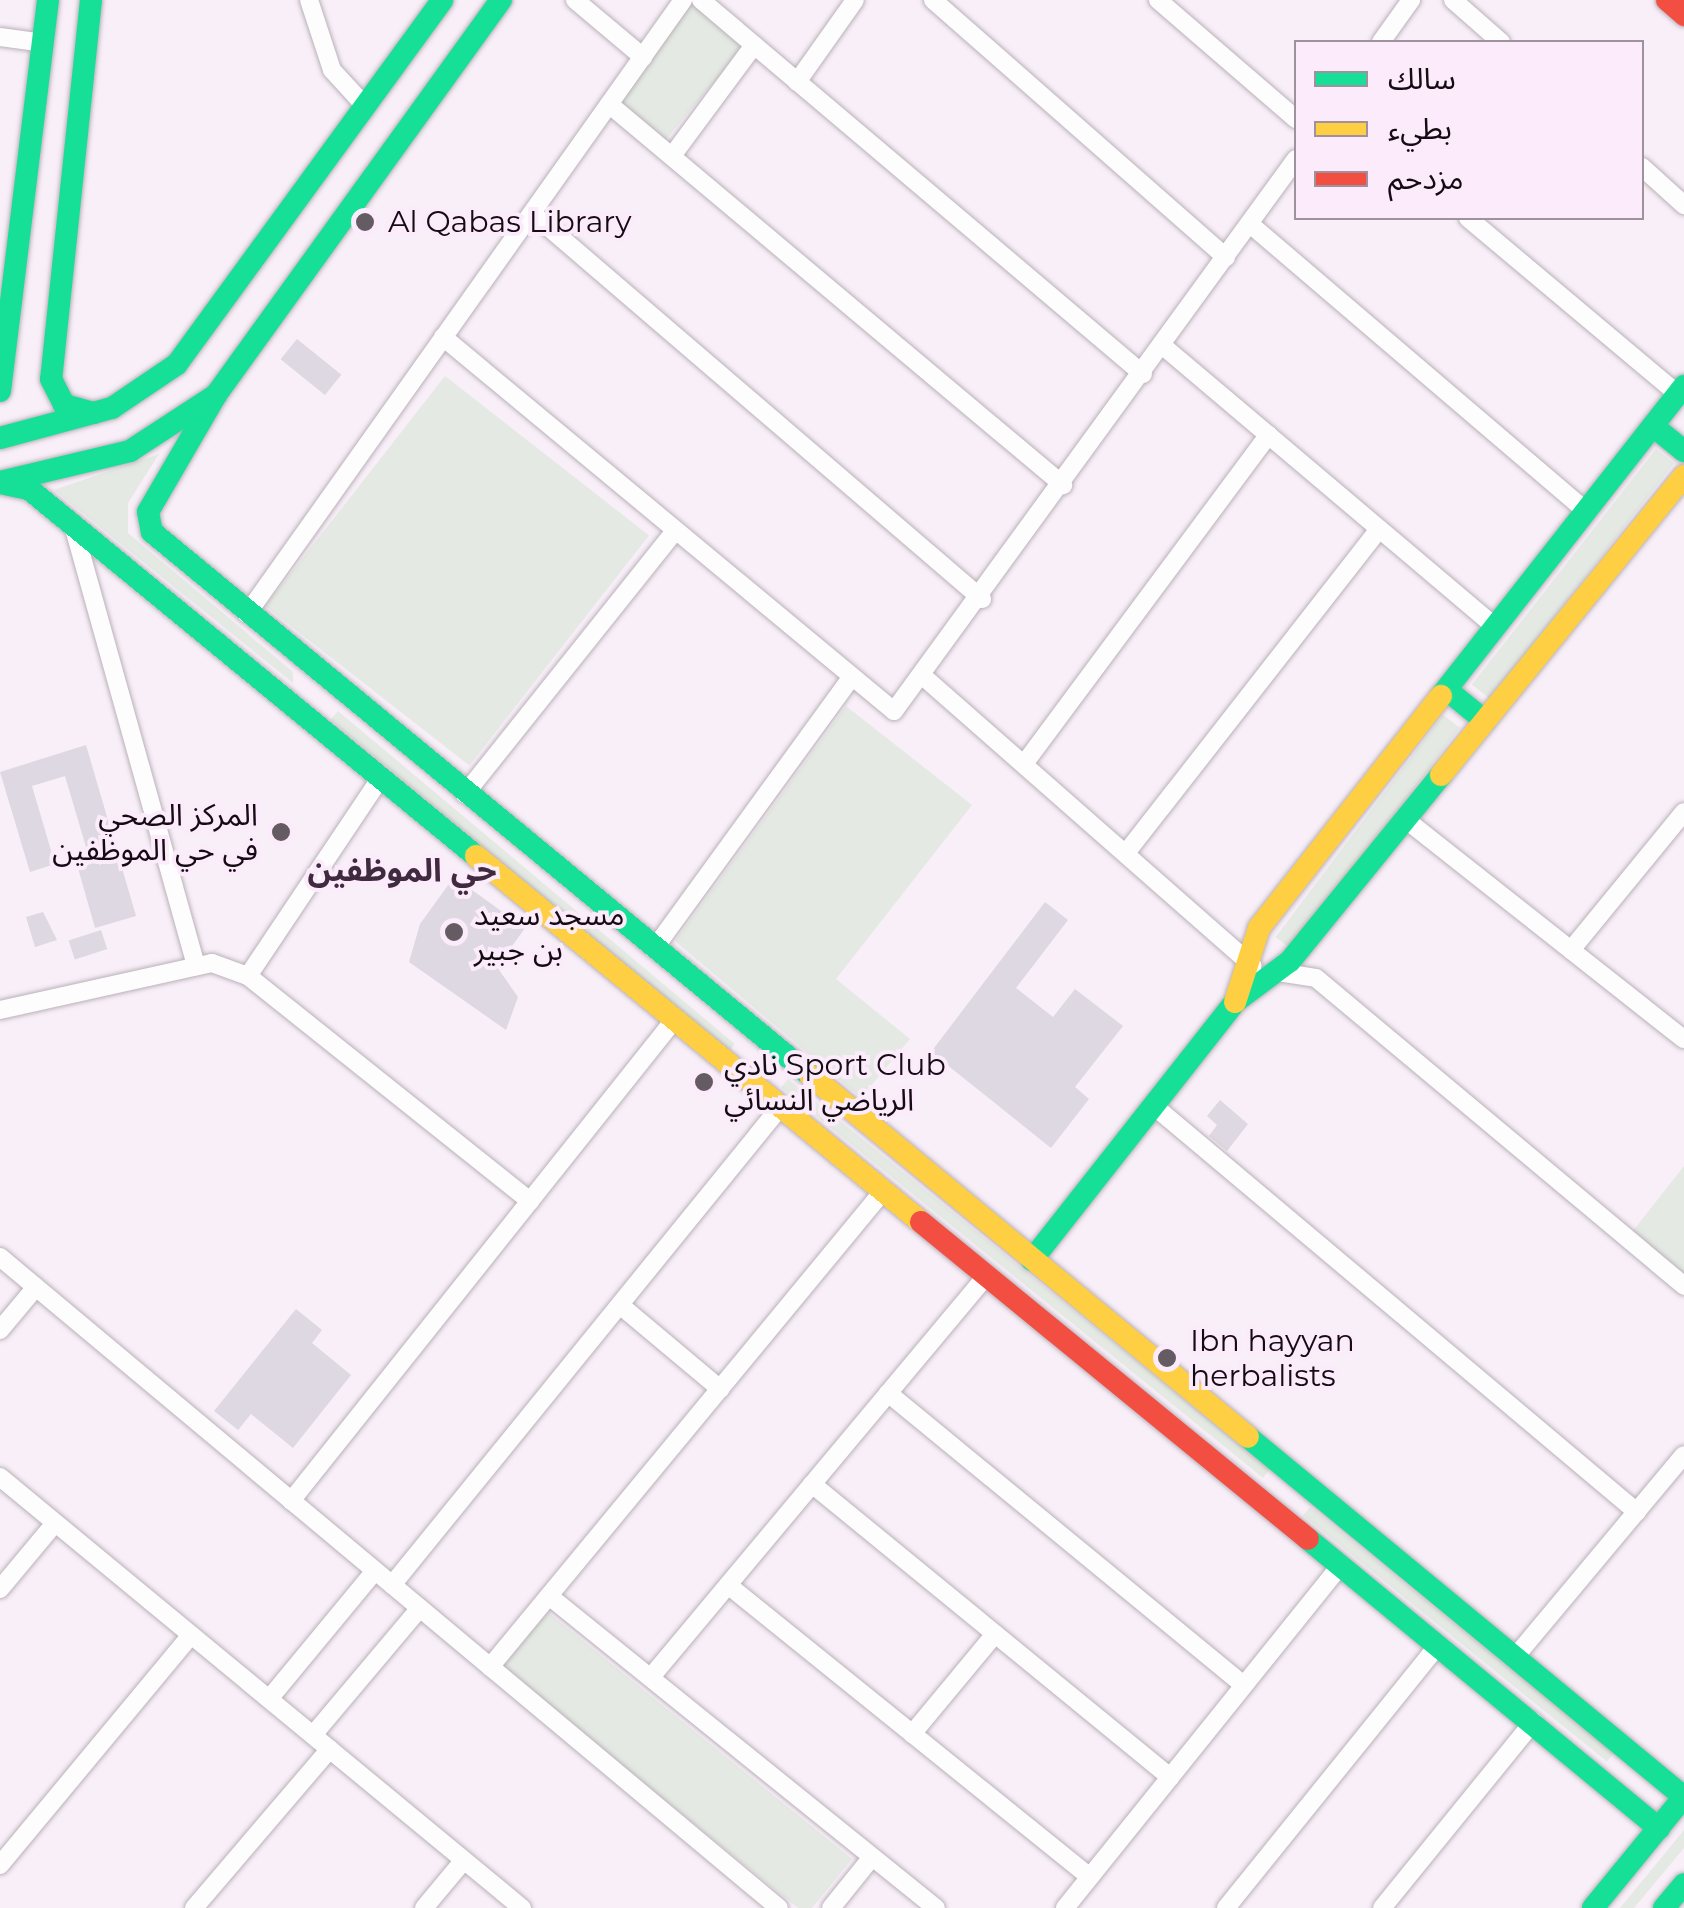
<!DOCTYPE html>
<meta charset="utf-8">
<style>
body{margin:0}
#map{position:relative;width:1684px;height:1908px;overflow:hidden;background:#f8eff8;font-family:Montserrat,"Noto Sans Arabic",sans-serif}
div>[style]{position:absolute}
.green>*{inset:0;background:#e4eae3;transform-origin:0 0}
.building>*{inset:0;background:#ddd8e2;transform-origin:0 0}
.roads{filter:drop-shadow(0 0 2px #bab1b9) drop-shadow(0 0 2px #bab1b9)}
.street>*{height:18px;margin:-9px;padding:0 9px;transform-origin:9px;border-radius:9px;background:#fefdfe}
.fast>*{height:22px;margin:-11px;padding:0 11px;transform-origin:11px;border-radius:11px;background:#16e098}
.slow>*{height:22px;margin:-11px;padding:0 11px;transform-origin:11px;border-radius:11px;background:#ffcf43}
.jam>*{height:22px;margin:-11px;padding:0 11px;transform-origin:11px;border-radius:11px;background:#f24e42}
.dots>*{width:28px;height:28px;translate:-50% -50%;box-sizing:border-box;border:5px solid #fcebfb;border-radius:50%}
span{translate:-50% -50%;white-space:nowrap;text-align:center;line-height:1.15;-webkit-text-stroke:8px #fcebfb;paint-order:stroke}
.poi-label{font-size:30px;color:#140b13}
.left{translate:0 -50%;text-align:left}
.right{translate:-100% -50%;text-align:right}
.neighbourhood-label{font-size:32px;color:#402a3f;font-weight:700}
.legend{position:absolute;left:1294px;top:40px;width:350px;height:180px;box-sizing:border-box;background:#fcebfb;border:2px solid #9f919e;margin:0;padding:12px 18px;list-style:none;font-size:30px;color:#140b13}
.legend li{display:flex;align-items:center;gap:20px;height:50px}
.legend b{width:50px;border:2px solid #9f919e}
</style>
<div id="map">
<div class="green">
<div style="left:692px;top:4px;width:67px;height:121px;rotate:40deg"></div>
<div style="left:445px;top:376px;width:259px;height:292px;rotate:38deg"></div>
<div style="left:1656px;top:449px;width:23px;height:299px;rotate:38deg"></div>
<div style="clip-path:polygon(159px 454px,128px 503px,128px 533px,293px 672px,293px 683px,54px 490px)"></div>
<div style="clip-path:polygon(846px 706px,972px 805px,836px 979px,910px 1039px,861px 1098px,675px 941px)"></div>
<div style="left:338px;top:711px;width:518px;height:11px;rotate:40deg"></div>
<div style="left:1443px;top:715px;width:21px;height:278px;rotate:37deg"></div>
<div style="left:788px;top:1079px;width:620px;height:11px;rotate:39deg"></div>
<div style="clip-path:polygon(1684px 1166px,1684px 1274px,1632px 1232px)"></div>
<div style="left:1310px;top:1507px;width:391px;height:11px;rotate:39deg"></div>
<div style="clip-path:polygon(545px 1610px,852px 1859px,812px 1908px,798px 1908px,500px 1666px)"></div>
<div style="clip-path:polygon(1684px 1830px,1684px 1848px,1634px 1908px,1620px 1908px)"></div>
</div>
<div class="building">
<div style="left:297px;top:339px;width:57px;height:26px;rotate:39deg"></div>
<div style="clip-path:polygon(86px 745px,136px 916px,95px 928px,78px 868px,91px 864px,65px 776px,32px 786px,55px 864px,30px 872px,0 772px)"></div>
<div style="clip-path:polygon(454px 877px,525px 928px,497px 967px,518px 997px,506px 1030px,409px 962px,420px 924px)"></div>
<div style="clip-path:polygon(1045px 902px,1068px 920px,1016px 988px,1053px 1017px,1075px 989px,1123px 1026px,1075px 1087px,1089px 1099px,1051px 1148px,931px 1052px)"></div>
<div style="clip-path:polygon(43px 912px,57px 940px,35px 947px,26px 917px)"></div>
<div style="left:101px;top:930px;width:20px;height:34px;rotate:72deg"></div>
<div style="clip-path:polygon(1220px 1100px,1248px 1124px,1227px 1151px,1209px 1136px,1217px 1125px,1207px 1116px)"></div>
<div style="clip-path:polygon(296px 1309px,322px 1330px,312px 1343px,351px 1375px,293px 1448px,251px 1414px,238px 1430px,214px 1411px)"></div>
</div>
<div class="roads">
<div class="street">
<div style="left:309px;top:0;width:74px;rotate:71.8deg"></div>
<div style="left:332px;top:70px;width:50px;rotate:47.4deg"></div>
<div style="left:575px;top:0;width:89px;rotate:40deg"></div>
<div style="left:701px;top:0;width:579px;rotate:40.24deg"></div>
<div style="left:933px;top:0;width:390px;rotate:41.3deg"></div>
<div style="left:1158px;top:0;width:182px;rotate:40.8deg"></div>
<div style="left:1453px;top:0;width:64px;rotate:41.2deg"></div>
<div style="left:0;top:37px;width:44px;rotate:7.8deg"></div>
<div style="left:1381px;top:42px;width:52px;rotate:-54.5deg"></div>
<div style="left:797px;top:82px;width:100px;rotate:-54.7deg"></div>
<div style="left:609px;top:104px;width:593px;rotate:40deg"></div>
<div style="left:672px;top:156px;width:138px;rotate:-53.5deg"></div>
<div style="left:1642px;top:167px;width:57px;rotate:42.1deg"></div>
<div style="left:532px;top:213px;width:593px;rotate:40.62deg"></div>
<div style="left:1468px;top:218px;width:274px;rotate:40deg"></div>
<div style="left:1250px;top:224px;width:442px;rotate:40.5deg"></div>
<div style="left:443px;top:337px;width:586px;rotate:39.67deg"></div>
<div style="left:894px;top:711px;width:683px;rotate:-53.94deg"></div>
<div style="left:1163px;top:346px;width:435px;rotate:40.2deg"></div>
<div style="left:73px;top:525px;width:458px;rotate:74.4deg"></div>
<div style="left:247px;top:614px;width:753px;rotate:-54.62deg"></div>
<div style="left:925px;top:678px;width:436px;rotate:41.3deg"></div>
<div style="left:1024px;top:764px;width:410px;rotate:-53.4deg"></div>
<div style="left:465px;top:794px;width:335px;rotate:-51.4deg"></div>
<div style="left:1405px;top:819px;width:355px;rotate:38.3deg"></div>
<div style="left:1126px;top:853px;width:411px;rotate:-52deg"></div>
<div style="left:654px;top:949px;width:334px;rotate:-54deg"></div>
<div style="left:1571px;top:950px;width:178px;rotate:-50.7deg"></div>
<div style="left:1278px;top:972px;width:38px;rotate:9deg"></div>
<div style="left:1316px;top:978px;width:480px;rotate:39.9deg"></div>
<div style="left:248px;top:976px;width:361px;rotate:38.6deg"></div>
<div style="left:0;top:1010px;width:217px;rotate:-12.5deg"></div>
<div style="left:212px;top:963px;width:38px;rotate:20deg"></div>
<div style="left:248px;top:976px;width:237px;rotate:-56.2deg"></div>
<div style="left:1154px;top:1106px;width:631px;rotate:40.05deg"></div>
<div style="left:0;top:1257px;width:1015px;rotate:39.89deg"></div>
<div style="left:620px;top:1305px;width:131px;rotate:40deg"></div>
<div style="left:0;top:1330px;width:56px;rotate:-50.1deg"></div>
<div style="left:888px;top:1393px;width:460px;rotate:39.4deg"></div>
<div style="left:0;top:1477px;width:677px;rotate:39.55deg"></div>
<div style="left:812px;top:1484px;width:463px;rotate:39.3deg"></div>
<div style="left:291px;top:1501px;width:616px;rotate:-51.46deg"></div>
<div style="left:392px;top:1585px;width:617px;rotate:-50.92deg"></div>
<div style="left:728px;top:1585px;width:465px;rotate:38.9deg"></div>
<div style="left:0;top:1589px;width:86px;rotate:-50.2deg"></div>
<div style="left:549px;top:1596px;width:497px;rotate:38.9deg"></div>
<div style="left:1515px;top:1657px;width:263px;rotate:-50.1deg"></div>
<div style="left:490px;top:1667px;width:619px;rotate:-50.44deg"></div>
<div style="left:651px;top:1677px;width:524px;rotate:-50.11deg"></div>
<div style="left:269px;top:1699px;width:166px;rotate:-50.4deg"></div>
<div style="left:912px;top:1734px;width:130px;rotate:-50.3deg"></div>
<div style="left:313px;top:1735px;width:166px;rotate:-49.9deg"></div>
<div style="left:0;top:1865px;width:299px;rotate:-50.3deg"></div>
<div style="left:194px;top:1908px;width:209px;rotate:-49.5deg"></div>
<div style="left:424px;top:1908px;width:62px;rotate:-50.2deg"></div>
<div style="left:831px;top:1908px;width:65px;rotate:-51.2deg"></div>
<div style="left:1065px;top:1908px;width:440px;rotate:-51.2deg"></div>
<div style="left:1226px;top:1908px;width:338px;rotate:-51.1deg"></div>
<div style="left:1382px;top:1908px;width:240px;rotate:-50.9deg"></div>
</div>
<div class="fast">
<div style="left:91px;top:0;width:381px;rotate:96deg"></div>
<div style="left:51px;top:379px;width:29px;rotate:63deg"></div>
<div style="left:64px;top:405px;width:31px;rotate:15deg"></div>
<div style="left:0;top:391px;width:394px;rotate:-83deg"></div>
<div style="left:216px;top:395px;width:135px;rotate:120.2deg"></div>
<div style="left:148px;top:512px;width:20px;rotate:79deg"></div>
<div style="left:152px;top:532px;width:853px;rotate:39.53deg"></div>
<div style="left:1653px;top:426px;width:40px;rotate:39deg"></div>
<div style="left:0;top:438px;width:116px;rotate:-15deg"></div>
<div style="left:112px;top:408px;width:78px;rotate:-34.1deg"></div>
<div style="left:177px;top:364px;width:450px;rotate:-53.9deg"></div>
<div style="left:0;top:482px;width:134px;rotate:-13.4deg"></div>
<div style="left:130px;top:451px;width:103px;rotate:-33.1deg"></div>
<div style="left:216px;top:395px;width:487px;rotate:-54.2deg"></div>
<div style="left:0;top:483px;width:30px;rotate:12deg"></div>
<div style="left:29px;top:489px;width:578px;rotate:39.39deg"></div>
<div style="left:1447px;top:690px;width:49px;rotate:39.2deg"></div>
<div style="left:1441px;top:696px;width:394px;rotate:-51.9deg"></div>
<div style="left:1032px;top:1260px;width:328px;rotate:-51.8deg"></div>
<div style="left:1235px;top:1002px;width:69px;rotate:-36.7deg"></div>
<div style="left:1290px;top:961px;width:240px;rotate:-50.9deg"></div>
<div style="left:1248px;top:1437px;width:565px;rotate:39.55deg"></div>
<div style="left:1308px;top:1539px;width:455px;rotate:39.5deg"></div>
<div style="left:1593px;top:1908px;width:144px;rotate:-50.7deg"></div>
<div style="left:1664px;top:1908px;width:31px;rotate:-50deg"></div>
</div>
<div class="slow">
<div style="left:1441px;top:775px;width:385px;rotate:-50.9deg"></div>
<div style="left:476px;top:856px;width:576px;rotate:39.44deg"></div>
<div style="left:1235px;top:1002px;width:78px;rotate:-72deg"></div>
<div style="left:1259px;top:928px;width:295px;rotate:-51.9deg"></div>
<div style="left:810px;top:1075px;width:568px;rotate:39.57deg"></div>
</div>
<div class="jam">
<div style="left:1667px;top:0;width:23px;rotate:41deg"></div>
<div style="left:921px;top:1222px;width:500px;rotate:39.32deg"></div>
</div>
</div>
<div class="dots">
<div style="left:365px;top:222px;background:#645b63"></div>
<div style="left:281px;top:832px;background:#645b63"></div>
<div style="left:454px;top:932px;background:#645b63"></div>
<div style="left:704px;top:1082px;background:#645b63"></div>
<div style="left:1167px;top:1358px;background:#645b63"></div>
</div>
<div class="poi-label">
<span class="left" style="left:388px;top:222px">Al Qabas Library</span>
<span class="right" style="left:258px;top:832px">المركز الصحي<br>في حي الموظفين</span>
<span class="left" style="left:474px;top:932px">مسجد سعيد<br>بن جبير</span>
<span class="left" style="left:724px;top:1082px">نادي Sport Club<br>الرياضي النسائي</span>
<span class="left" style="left:1190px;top:1358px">Ibn hayyan<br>herbalists</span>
</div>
<div class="neighbourhood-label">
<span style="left:402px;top:870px">حي الموظفين</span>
</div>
<ul class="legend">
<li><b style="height:12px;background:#16e098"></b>سالك</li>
<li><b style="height:12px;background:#ffcf43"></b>بطيء</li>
<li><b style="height:12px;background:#f24e42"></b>مزدحم</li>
</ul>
</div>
